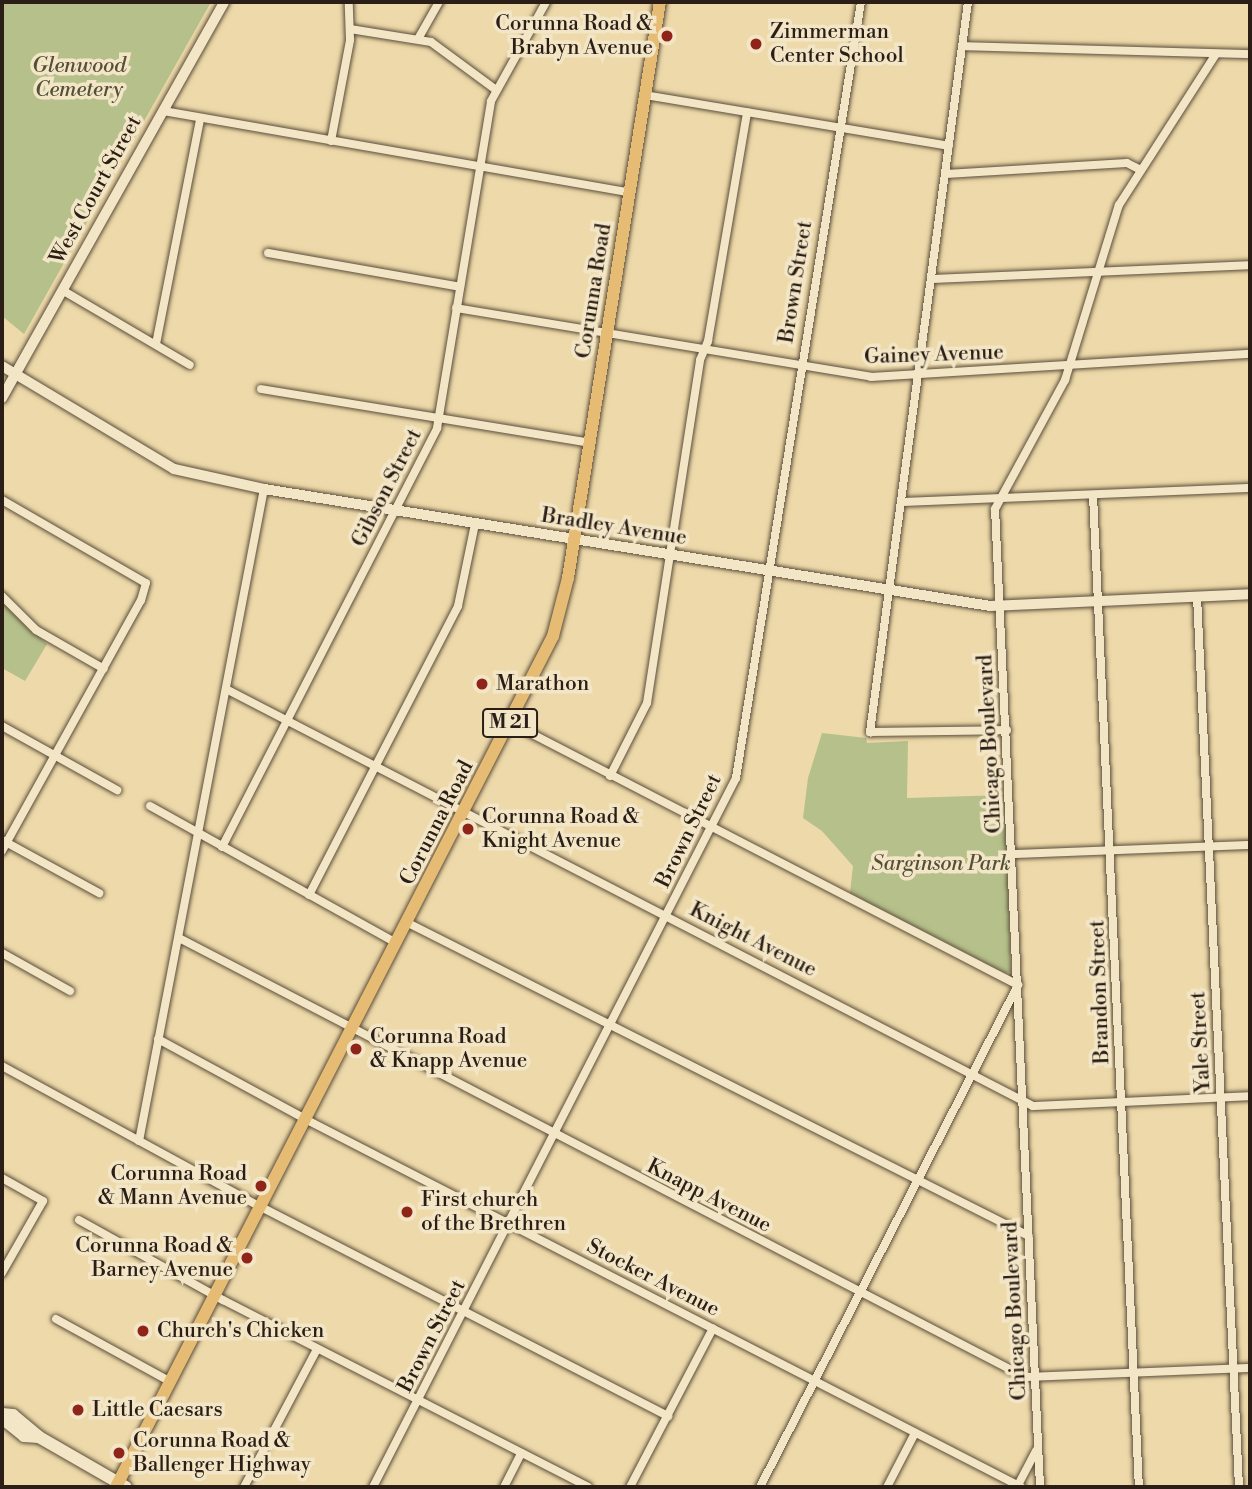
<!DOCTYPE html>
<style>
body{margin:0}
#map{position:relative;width:1252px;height:1489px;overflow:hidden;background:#edd9a9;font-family:"Libre Bodoni",serif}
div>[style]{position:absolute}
.green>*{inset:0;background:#b5c08a}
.roads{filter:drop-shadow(0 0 2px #5b4d3b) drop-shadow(0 0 2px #5b4d3b)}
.minor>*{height:8px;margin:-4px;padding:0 4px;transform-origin:4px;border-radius:4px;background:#f3e6c7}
.tertiary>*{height:10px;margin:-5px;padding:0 5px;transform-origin:5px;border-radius:5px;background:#f3e6c7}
.secondary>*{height:12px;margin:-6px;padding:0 6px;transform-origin:6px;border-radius:6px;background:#f3e6c7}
.primary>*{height:12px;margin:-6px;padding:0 6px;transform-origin:6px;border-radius:6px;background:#e6bc74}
.dots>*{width:19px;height:19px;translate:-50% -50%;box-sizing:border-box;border:4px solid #f3e6c7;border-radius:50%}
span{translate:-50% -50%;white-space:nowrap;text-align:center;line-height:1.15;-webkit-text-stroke:7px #f3e6c7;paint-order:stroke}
.shield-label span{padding:2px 5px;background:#f3e6c7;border:2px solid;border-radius:5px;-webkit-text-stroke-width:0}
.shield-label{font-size:19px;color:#2a1e16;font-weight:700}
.poi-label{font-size:21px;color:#2a1e16}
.right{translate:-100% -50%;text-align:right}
.left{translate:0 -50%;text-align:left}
.park-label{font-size:21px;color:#544f39;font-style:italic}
.street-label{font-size:21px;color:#2a1e16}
.frame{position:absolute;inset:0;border:4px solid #2a1e16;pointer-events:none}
</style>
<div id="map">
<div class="green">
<div style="clip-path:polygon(2px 2px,211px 2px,24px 334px,2px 316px)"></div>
<div style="clip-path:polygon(2px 602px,47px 644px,25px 681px,2px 668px)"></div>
<div style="clip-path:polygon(822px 733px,866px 738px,867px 743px,908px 741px,907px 798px,1005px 795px,1011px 972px,1005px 973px,850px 893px,853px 866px,822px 831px,803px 818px,808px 778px)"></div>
</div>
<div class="roads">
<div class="minor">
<div style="left:968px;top:2px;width:737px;rotate:97.65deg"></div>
<div style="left:870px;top:732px;width:137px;rotate:-0.8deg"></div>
<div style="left:350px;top:29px;width:82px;rotate:9.1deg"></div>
<div style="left:431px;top:42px;width:81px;rotate:36.4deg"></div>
<div style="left:418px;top:39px;width:43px;rotate:-60.4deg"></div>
<div style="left:962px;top:46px;width:288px;rotate:1.6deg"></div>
<div style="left:645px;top:95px;width:308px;rotate:9.5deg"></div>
<div style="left:163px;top:111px;width:472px;rotate:9.9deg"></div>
<div style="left:331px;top:141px;width:103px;rotate:-79.3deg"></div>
<div style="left:350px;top:40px;width:38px;rotate:-92deg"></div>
<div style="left:946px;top:174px;width:181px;rotate:-3.5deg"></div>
<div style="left:1127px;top:163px;width:13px;rotate:27deg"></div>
<div style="left:268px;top:253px;width:195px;rotate:10deg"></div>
<div style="left:931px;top:279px;width:319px;rotate:-2.5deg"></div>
<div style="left:62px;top:290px;width:148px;rotate:30.4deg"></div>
<div style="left:456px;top:308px;width:421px;rotate:9.4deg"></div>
<div style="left:871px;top:377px;width:380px;rotate:-3.5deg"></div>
<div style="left:156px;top:344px;width:229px;rotate:-78.9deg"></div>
<div style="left:261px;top:389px;width:332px;rotate:9.3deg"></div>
<div style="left:1093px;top:495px;width:993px;rotate:87.35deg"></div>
<div style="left:2px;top:500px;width:166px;rotate:30deg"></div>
<div style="left:146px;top:583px;width:18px;rotate:106deg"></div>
<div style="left:141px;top:600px;width:287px;rotate:119deg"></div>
<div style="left:901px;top:502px;width:349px;rotate:-2.3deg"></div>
<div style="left:2px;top:596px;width:48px;rotate:45deg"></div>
<div style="left:36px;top:630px;width:78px;rotate:29.8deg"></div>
<div style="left:1197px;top:596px;width:892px;rotate:87.3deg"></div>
<div style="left:226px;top:689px;width:908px;rotate:27.33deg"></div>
<div style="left:1033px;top:1106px;width:217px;rotate:-2.6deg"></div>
<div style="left:511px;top:723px;width:571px;rotate:27.33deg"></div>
<div style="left:1018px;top:985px;width:564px;rotate:117.2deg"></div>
<div style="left:2px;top:726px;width:132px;rotate:29.1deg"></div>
<div style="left:610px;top:776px;width:82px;rotate:-63.1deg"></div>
<div style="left:647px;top:703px;width:347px;rotate:-81.2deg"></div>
<div style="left:700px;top:360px;width:21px;rotate:-67deg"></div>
<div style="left:708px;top:341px;width:232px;rotate:-80.3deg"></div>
<div style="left:150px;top:806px;width:282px;rotate:29.1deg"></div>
<div style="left:2px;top:840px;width:111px;rotate:28.7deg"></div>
<div style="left:222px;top:847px;width:471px;rotate:-62.8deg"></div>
<div style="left:437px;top:428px;width:331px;rotate:-80.6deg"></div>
<div style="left:491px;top:101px;width:113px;rotate:-60.9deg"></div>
<div style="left:1013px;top:854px;width:237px;rotate:-2.2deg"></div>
<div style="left:309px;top:895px;width:325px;rotate:-62.7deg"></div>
<div style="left:458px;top:606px;width:84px;rotate:-78.3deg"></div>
<div style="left:408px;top:923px;width:695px;rotate:26.75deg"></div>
<div style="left:179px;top:938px;width:953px;rotate:27.43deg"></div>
<div style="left:1025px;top:1377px;width:225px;rotate:-2.3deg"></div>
<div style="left:2px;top:953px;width:78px;rotate:29.2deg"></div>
<div style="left:158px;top:1039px;width:170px;rotate:28.5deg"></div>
<div style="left:307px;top:1120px;width:803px;rotate:27.2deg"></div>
<div style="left:2px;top:1066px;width:295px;rotate:28.6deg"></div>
<div style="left:261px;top:1207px;width:458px;rotate:27.2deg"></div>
<div style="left:139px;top:1141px;width:664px;rotate:-79.15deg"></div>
<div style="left:2px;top:1178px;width:47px;rotate:29.3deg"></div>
<div style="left:43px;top:1201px;width:83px;rotate:119.7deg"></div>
<div style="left:79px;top:1220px;width:165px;rotate:29.1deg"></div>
<div style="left:223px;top:1300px;width:410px;rotate:27.1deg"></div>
<div style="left:56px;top:1319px;width:131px;rotate:28.7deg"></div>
<div style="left:244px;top:1487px;width:156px;rotate:-62.1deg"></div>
<div style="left:373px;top:1487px;width:797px;rotate:-62.89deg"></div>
<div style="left:736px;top:778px;width:786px;rotate:-80.85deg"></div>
<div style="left:504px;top:1487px;width:38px;rotate:-63deg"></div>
<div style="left:630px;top:1487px;width:179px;rotate:-62.4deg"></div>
<div style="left:887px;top:1487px;width:61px;rotate:-62.6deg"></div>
<div style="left:1017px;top:1487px;width:41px;rotate:-62.2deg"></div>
<div style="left:1040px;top:1487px;width:979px;rotate:-92.63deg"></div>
<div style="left:995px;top:509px;width:147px;rotate:-61.5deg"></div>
<div style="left:1065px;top:380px;width:183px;rotate:-72.9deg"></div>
<div style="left:1119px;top:205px;width:179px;rotate:-57.3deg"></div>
</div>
<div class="tertiary">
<div style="left:2px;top:366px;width:200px;rotate:30.9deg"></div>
<div style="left:174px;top:469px;width:92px;rotate:12.5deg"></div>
<div style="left:264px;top:489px;width:735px;rotate:9.15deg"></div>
<div style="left:990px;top:606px;width:260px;rotate:-2.6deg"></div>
<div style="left:2px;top:398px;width:454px;rotate:-60.7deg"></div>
</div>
<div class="secondary">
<div style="left:2px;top:1414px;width:11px;rotate:5deg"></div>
<div style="left:13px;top:1415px;width:34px;rotate:40deg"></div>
<div style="left:39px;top:1437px;width:100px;rotate:29.9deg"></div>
<div style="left:2px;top:1418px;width:28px;rotate:39deg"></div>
<div style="left:24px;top:1436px;width:15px;rotate:4deg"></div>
</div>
<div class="primary">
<div style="left:116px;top:1487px;width:957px;rotate:-62.82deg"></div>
<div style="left:553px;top:636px;width:60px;rotate:-75.5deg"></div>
<div style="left:568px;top:578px;width:583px;rotate:-80.93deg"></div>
</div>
</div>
<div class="dots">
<div style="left:667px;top:36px;background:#8f2418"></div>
<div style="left:756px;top:44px;background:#8f2418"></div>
<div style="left:482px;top:684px;background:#8f2418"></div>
<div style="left:468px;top:829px;background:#8f2418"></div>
<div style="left:356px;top:1049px;background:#8f2418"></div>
<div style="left:261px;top:1186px;background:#8f2418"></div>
<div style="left:407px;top:1212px;background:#8f2418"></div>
<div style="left:247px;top:1258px;background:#8f2418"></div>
<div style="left:143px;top:1331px;background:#8f2418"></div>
<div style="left:78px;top:1410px;background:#8f2418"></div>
<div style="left:119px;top:1453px;background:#8f2418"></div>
</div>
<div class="shield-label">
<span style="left:510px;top:723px">M 21</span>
</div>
<div class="poi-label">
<span class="right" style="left:653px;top:36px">Corunna Road &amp;<br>Brabyn Avenue</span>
<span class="left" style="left:770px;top:44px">Zimmerman<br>Center School</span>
<span class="left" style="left:496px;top:684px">Marathon</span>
<span class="left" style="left:482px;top:829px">Corunna Road &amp;<br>Knight Avenue</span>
<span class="left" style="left:370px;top:1049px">Corunna Road<br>&amp; Knapp Avenue</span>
<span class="right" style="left:247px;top:1186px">Corunna Road<br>&amp; Mann Avenue</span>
<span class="left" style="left:421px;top:1212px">First church<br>of the Brethren</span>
<span class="right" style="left:233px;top:1258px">Corunna Road &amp;<br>Barney Avenue</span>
<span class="left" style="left:157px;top:1331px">Church's Chicken</span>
<span class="left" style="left:92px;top:1410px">Little Caesars</span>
<span class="left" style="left:133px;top:1453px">Corunna Road &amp;<br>Ballenger Highway</span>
</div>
<div class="park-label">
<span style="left:79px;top:78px">Glenwood<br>Cemetery</span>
<span style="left:941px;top:864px">Sarginson Park</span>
</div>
<div class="street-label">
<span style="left:96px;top:190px;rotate:-61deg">West Court Street</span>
<span style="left:796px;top:282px;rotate:-81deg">Brown Street</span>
<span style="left:594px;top:291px;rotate:-81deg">Corunna Road</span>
<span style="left:934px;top:355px;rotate:-2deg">Gainey Avenue</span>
<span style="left:387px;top:488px;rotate:-63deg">Gibson Street</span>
<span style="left:614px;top:527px;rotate:9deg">Bradley Avenue</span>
<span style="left:990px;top:744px;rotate:-93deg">Chicago Boulevard</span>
<span style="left:437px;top:823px;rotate:-63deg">Corunna Road</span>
<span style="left:689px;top:831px;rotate:-64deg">Brown Street</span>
<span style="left:753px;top:940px;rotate:27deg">Knight Avenue</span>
<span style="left:1100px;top:992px;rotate:-92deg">Brandon Street</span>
<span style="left:1201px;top:1042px;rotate:-93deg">Yale Street</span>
<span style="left:709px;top:1196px;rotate:27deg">Knapp Avenue</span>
<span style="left:653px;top:1278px;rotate:27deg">Stocker Avenue</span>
<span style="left:1015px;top:1311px;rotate:-93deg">Chicago Boulevard</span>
<span style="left:432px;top:1336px;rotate:-63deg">Brown Street</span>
</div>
<div class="frame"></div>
</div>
